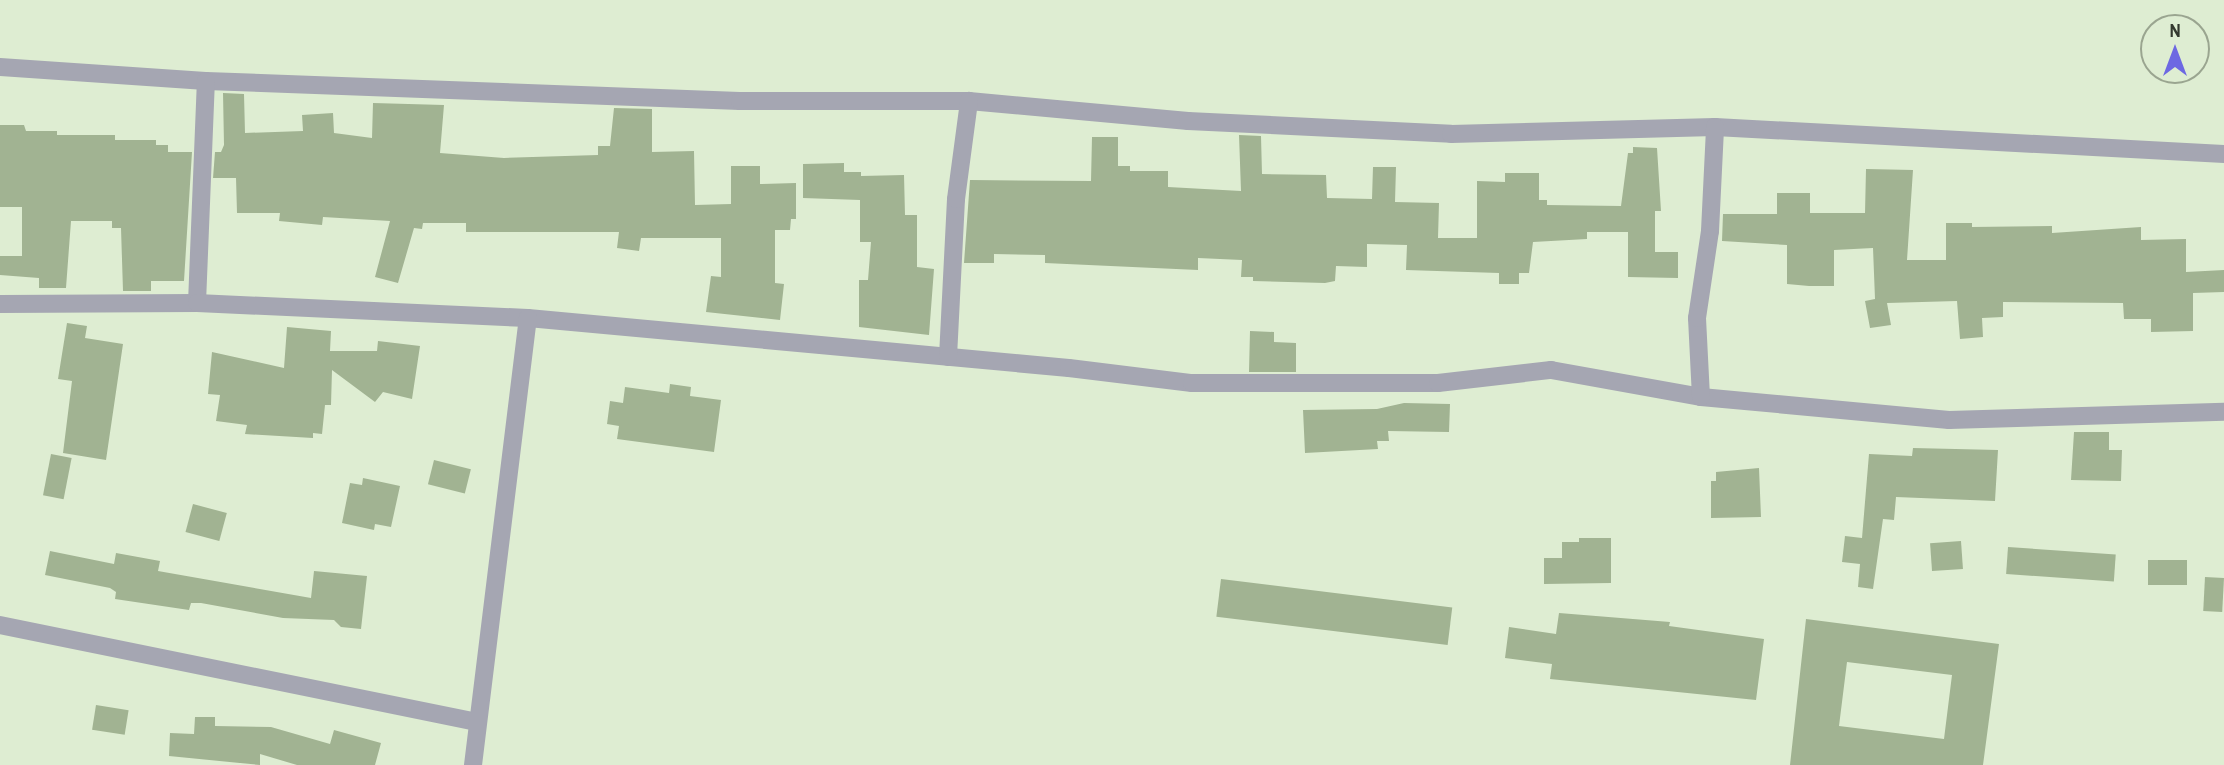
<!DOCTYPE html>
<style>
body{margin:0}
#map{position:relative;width:2224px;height:765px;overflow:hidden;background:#deedd2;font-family:"Archivo Narrow",sans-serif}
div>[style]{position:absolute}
.building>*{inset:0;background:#a1b392;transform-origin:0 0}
.minor>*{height:18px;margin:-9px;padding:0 9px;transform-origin:9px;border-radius:9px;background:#a5a6b2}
span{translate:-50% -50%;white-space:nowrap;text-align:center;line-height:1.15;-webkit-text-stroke:6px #deedd2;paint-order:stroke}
.north{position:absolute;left:2140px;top:14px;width:70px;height:70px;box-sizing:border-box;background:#deedd2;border:2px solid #9aa590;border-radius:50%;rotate:0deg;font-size:19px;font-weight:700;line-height:28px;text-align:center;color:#33392e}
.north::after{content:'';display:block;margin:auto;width:24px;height:32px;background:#6d68e2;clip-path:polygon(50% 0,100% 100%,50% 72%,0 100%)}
</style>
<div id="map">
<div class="building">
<div style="clip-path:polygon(223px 93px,244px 94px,245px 133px,303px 131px,302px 115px,333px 113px,334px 133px,372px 138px,373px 103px,444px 105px,440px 153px,504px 158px,598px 155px,598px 146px,610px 146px,614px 108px,652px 109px,652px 152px,694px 151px,695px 205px,731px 204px,731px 166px,760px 166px,760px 184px,796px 183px,796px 219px,791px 219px,790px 230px,775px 230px,775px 283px,784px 284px,780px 320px,706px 312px,711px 276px,721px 277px,721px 238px,641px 238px,639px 251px,617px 248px,619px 232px,466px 232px,466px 223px,423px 223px,422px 229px,414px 228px,398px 283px,375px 277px,390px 221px,323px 217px,322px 225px,279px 221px,280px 213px,237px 213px,236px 178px,213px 178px,215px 152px,221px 152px,224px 145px)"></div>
<div style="clip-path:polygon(0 125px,24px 125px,26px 131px,57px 131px,57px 135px,115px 135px,115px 140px,156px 140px,156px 145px,168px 145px,168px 152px,192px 152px,184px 281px,151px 281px,151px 291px,123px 291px,121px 228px,112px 228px,112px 221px,71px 221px,66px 288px,39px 288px,39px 278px,0 275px,0 256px,22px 256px,22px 207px,0 207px)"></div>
<div style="clip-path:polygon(1239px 135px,1261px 136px,1262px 174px,1326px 175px,1327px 198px,1372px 199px,1373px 167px,1396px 167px,1395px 202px,1439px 203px,1438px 238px,1477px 238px,1477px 181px,1505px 182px,1505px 173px,1539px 173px,1539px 200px,1547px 200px,1547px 205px,1621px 206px,1628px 153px,1633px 153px,1633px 147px,1657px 148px,1661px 211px,1655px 211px,1655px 252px,1678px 252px,1678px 278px,1628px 277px,1628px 232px,1587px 232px,1587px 239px,1533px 242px,1529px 273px,1519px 273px,1519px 284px,1499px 284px,1499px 273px,1406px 270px,1407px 245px,1367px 244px,1367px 267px,1336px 266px,1335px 281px,1325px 283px,1253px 281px,1253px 277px,1241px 277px,1242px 260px,1198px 258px,1198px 270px,1045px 263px,1045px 255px,994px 254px,994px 263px,964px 263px,970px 180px,1091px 181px,1092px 137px,1118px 137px,1118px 166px,1130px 166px,1130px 171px,1168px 171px,1168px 187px,1241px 191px)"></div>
<div style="clip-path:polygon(844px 163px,844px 172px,861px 172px,861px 176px,904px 175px,905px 215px,917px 215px,917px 267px,934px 269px,929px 335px,859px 327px,859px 280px,868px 280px,871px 242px,860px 242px,860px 200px,803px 198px,803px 164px)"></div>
<div style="clip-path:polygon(1866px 169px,1913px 170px,1907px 260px,1946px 260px,1946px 223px,1972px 223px,1972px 227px,2052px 226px,2052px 233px,2141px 227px,2141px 240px,2186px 239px,2186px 272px,2224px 270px,2224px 292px,2193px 293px,2193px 331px,2151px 332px,2151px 319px,2124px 319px,2123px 303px,2003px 302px,2003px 317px,1982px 318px,1983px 337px,1960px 339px,1957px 301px,1887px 303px,1891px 325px,1870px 328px,1865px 301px,1875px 299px,1873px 248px,1834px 250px,1834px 286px,1809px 286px,1787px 284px,1787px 245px,1722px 241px,1723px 214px,1777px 214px,1777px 193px,1810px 193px,1810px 213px,1865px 213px)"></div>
<div style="clip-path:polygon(67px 323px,87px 326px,85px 338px,123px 344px,106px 460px,63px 453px,72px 381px,58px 379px)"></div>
<div style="clip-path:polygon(287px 327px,331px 331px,330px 351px,377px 351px,378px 341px,420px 346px,412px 399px,383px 392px,375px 402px,332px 370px,331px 405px,325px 405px,322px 434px,313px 433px,313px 438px,245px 434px,247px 425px,216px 421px,220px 395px,208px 394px,212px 352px,284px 368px)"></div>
<div style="clip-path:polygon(1250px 331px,1274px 332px,1274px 342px,1296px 343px,1296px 372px,1249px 372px)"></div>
<div style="clip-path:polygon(670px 384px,691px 387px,690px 396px,721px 400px,714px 452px,617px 439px,619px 426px,607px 424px,610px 401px,623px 403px,625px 387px,669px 393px)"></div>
<div style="clip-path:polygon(1404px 403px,1450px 404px,1449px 432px,1388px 431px,1389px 441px,1377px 441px,1378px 449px,1305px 453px,1303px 410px,1377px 409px)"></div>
<div style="clip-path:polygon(2074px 432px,2109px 432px,2109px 450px,2122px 450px,2121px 481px,2071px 480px)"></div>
<div style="clip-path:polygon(1913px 448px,1998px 450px,1995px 501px,1896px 497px,1894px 520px,1883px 519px,1873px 589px,1858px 587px,1860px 564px,1842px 562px,1845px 536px,1862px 538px,1869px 454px,1912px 456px)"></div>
<div style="left:51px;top:454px;width:21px;height:42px;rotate:11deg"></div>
<div style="left:434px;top:460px;width:38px;height:25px;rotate:14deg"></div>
<div style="clip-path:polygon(1759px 468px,1761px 517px,1711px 518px,1711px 481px,1716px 481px,1716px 472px)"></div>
<div style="clip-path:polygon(363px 478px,400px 486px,391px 527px,375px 524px,374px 530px,342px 523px,350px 483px,362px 485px)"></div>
<div style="left:193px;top:504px;width:35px;height:29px;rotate:15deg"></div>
<div style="clip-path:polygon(1579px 538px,1611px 538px,1611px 583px,1544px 584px,1544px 558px,1562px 558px,1562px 542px,1579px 542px)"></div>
<div style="left:1961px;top:541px;width:28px;height:31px;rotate:86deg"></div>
<div style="left:2008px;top:547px;width:108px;height:27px;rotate:4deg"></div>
<div style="clip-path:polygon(50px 551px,114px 564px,116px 553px,160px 561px,158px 571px,311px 598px,314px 571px,367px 576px,361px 629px,341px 627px,334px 620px,283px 618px,201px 603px,191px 603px,189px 610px,115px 599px,116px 592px,110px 588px,45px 575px)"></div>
<div style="left:2148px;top:560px;width:39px;height:25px"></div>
<div style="left:2205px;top:577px;width:19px;height:34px;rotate:3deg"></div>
<div style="left:1221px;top:579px;width:233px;height:38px;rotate:7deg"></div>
<div style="clip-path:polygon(1559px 613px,1670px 622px,1669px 626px,1764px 639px,1756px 700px,1550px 679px,1552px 664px,1505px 658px,1509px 627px,1556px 634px)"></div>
<div style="clip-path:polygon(evenodd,1806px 619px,1999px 644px,1983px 765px,1790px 765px,1806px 619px,1847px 662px,1952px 675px,1944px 739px,1839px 726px,1847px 662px)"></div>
<div style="left:96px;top:705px;width:33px;height:25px;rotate:9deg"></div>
<div style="clip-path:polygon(195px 717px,215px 717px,215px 726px,271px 727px,330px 744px,334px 730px,381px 743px,375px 765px,297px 765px,260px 754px,260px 765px,169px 756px,170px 733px,194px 734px)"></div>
</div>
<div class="minor">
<div style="left:0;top:67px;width:206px;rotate:3.9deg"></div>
<div style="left:206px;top:81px;width:534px;rotate:2.14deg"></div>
<div style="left:740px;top:101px;width:229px"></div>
<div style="left:969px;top:101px;width:220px;rotate:5.2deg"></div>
<div style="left:1188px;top:121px;width:263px;rotate:2.8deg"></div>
<div style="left:1451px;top:134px;width:264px;rotate:-1.5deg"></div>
<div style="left:1715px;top:127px;width:510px;rotate:3.04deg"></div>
<div style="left:197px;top:303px;width:222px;rotate:-87.7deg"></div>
<div style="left:0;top:304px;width:197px;rotate:-0.3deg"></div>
<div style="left:197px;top:303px;width:331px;rotate:2.6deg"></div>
<div style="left:528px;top:318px;width:543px;rotate:5.28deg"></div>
<div style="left:1069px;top:368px;width:124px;rotate:7deg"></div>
<div style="left:1192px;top:383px;width:246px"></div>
<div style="left:1438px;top:383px;width:114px;rotate:-6.6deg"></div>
<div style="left:1551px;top:370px;width:152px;rotate:10.2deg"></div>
<div style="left:1701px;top:397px;width:249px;rotate:5.3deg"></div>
<div style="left:1949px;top:420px;width:275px;rotate:-1.7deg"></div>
<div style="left:948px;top:357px;width:158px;rotate:-87.1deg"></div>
<div style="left:956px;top:199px;width:99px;rotate:-82.4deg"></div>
<div style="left:1701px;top:397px;width:79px;rotate:-92.9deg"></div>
<div style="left:1697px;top:318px;width:88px;rotate:-81.5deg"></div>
<div style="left:1710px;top:231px;width:104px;rotate:-87.2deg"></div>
<div style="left:0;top:625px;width:486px;rotate:11.5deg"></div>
<div style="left:473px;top:765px;width:450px;rotate:-83deg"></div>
</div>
<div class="north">N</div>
</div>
